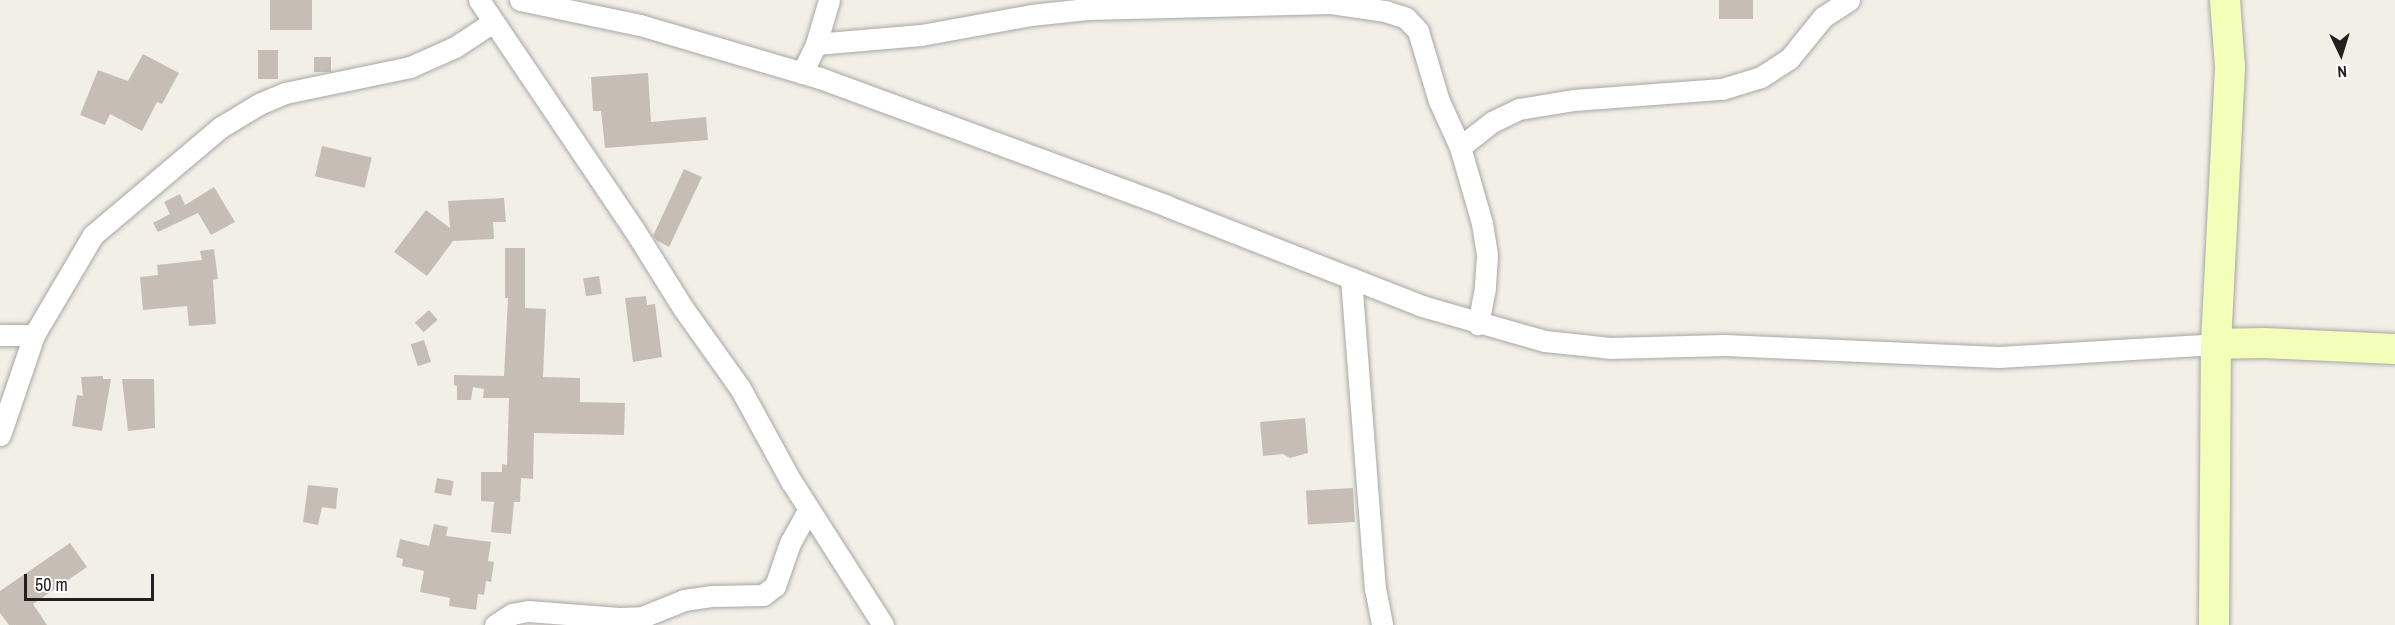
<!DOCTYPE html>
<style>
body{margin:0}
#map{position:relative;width:2395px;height:625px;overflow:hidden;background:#f2efe6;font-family:"Archivo Narrow",sans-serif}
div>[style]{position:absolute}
.building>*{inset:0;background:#c6beb5;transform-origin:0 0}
.roads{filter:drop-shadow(0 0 2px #a7a7a7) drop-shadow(0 0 2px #a7a7a7)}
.street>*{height:21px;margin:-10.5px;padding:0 10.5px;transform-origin:10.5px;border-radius:10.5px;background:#fff}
.secondary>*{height:30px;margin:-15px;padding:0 15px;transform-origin:15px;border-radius:15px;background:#f3feb8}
span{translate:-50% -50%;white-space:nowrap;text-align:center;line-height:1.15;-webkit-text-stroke:4.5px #fff;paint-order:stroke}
.north{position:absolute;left:2311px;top:24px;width:60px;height:60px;-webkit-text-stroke:4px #fff;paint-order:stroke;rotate:176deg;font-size:16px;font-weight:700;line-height:24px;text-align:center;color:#202020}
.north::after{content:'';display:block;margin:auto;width:21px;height:27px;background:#202020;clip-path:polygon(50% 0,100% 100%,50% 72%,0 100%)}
.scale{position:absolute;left:24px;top:574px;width:130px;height:27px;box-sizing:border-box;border:3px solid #202020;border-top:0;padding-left:8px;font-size:18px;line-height:21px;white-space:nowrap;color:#202020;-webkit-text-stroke:4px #fff;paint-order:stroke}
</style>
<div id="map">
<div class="building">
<div style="left:270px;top:0;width:42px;height:30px"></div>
<div style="left:1719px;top:0;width:34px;height:19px"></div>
<div style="left:258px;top:50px;width:20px;height:29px"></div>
<div style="clip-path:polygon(143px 54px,179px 73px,162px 104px,157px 102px,142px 131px,110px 114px,105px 125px,80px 115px,98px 70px,128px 81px)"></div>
<div style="left:314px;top:57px;width:17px;height:15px"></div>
<div style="clip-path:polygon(648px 73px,651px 122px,706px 117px,708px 140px,605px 148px,601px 111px,593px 111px,591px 77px)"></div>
<div style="left:322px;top:146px;width:51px;height:31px;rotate:13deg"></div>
<div style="clip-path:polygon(684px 169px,702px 177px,669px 247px,656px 240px,653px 236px)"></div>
<div style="clip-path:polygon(214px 187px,235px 222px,211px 235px,198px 213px,158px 232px,153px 223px,170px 214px,164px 202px,180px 194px,185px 205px)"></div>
<div style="clip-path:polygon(504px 198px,506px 222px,493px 222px,494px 239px,453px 241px,427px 276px,394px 252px,426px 210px,450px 228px,448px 201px)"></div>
<div style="clip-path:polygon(505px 248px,525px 248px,525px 308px,546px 309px,543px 377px,580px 378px,580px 402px,625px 403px,624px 435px,534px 433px,533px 479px,521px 478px,520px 502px,514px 502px,511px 534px,491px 532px,494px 502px,481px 501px,481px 472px,502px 472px,502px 464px,507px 465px,509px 398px,483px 398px,484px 389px,473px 387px,471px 400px,457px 400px,457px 386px,454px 385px,454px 375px,504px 376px,508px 298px,505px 298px)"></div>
<div style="clip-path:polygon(214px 249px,218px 279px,213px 280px,216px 324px,189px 326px,187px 306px,143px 310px,140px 277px,158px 275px,157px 265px,202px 260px,200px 251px)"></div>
<div style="left:599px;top:276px;width:18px;height:16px;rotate:81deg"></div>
<div style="clip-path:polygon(646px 296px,647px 305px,655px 304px,662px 357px,633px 362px,625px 298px)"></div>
<div style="left:429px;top:310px;width:13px;height:19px;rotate:48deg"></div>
<div style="left:424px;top:340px;width:23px;height:14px;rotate:72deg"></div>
<div style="clip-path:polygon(103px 376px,103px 379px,111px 379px,102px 431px,72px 426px,77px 395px,83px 396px,81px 377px)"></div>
<div style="clip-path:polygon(122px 379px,154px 379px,155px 428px,128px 431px)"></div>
<div style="clip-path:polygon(1305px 418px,1308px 453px,1290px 458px,1283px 454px,1263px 456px,1260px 422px)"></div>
<div style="left:437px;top:478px;width:17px;height:15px;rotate:10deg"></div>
<div style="clip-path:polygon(308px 485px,338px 488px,336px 509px,322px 507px,318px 525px,303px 522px)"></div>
<div style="left:1353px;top:488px;width:34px;height:47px;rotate:87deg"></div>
<div style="clip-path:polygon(434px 524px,448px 527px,446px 536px,491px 542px,488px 561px,494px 562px,491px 582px,486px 581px,484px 595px,478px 594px,476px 610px,449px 606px,450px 598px,420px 592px,424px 571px,402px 566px,403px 559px,396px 557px,400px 539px,429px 546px)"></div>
<div style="clip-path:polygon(70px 543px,87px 567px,33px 604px,47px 625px,9px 625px,0 613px,0 591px)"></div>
</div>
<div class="roads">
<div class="street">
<div style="left:479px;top:0;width:275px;rotate:56deg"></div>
<div style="left:633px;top:228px;width:94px;rotate:58deg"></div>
<div style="left:683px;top:308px;width:98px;rotate:54.5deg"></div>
<div style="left:740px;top:388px;width:106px;rotate:61.3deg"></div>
<div style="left:791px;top:481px;width:171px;rotate:57.4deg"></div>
<div style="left:520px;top:0;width:123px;rotate:11.8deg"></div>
<div style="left:640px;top:25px;width:188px;rotate:16.4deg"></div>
<div style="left:820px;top:78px;width:370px;rotate:20.2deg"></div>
<div style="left:1167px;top:206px;width:274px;rotate:21.4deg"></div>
<div style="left:1422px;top:306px;width:128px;rotate:15.9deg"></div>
<div style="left:1545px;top:341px;width:65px;rotate:6.1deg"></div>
<div style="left:1610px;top:348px;width:114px;rotate:-1.5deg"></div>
<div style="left:1724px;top:345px;width:275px;rotate:2.5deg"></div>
<div style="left:1999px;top:357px;width:217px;rotate:-3.4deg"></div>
<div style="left:816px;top:44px;width:105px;rotate:-4.9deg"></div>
<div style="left:921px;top:35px;width:112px;rotate:-10.3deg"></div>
<div style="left:1031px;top:15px;width:56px;rotate:-6.1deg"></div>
<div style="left:1087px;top:9px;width:244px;rotate:-1.4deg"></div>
<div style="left:1331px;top:3px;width:55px;rotate:8.4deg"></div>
<div style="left:1385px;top:11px;width:22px;rotate:18deg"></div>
<div style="left:1406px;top:18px;width:18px;rotate:47deg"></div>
<div style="left:1418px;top:31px;width:73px;rotate:73.3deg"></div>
<div style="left:1439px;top:101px;width:51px;rotate:65.5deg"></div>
<div style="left:1460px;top:147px;width:79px;rotate:73.9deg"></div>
<div style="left:1482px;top:223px;width:33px;rotate:81deg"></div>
<div style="left:1487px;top:256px;width:32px;rotate:94deg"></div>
<div style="left:1485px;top:288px;width:37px;rotate:101deg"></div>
<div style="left:802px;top:73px;width:32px;rotate:-64deg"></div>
<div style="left:816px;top:44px;width:46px;rotate:-73.5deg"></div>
<div style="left:1460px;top:147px;width:41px;rotate:-38deg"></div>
<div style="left:1492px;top:122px;width:30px;rotate:-26deg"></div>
<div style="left:1519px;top:109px;width:56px;rotate:-9.3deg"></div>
<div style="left:1574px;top:100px;width:148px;rotate:-4.3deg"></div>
<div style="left:1722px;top:89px;width:41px;rotate:-17.1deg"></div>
<div style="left:1761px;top:77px;width:33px;rotate:-33deg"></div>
<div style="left:1789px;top:59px;width:54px;rotate:-51deg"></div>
<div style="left:1823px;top:17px;width:31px;rotate:-33deg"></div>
<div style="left:1351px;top:278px;width:311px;rotate:85.6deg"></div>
<div style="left:1375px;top:588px;width:38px;rotate:79deg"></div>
<div style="left:0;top:335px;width:34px"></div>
<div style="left:0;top:435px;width:106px;rotate:-71.2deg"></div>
<div style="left:34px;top:335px;width:116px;rotate:-59.5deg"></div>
<div style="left:93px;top:235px;width:167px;rotate:-40.2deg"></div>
<div style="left:221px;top:127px;width:44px;rotate:-31.2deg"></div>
<div style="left:259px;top:104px;width:28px;rotate:-23deg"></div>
<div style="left:285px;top:93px;width:128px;rotate:-11.7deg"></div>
<div style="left:410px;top:67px;width:49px;rotate:-24deg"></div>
<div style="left:455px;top:47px;width:45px;rotate:-33.3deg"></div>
<div style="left:495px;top:625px;width:20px;rotate:-33deg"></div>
<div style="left:512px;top:614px;width:16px;rotate:-11deg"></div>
<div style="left:528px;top:611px;width:91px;rotate:4.4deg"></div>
<div style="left:619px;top:618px;width:23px;rotate:-2deg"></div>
<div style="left:642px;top:617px;width:45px;rotate:-22deg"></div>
<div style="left:684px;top:600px;width:29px;rotate:-8deg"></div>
<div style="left:713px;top:596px;width:50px;rotate:-1.1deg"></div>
<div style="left:763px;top:595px;width:15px;rotate:-37deg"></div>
<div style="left:775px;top:586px;width:46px;rotate:-70.8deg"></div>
<div style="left:790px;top:543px;width:39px;rotate:-61deg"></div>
</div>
<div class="secondary">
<div style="left:2216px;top:344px;width:48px;rotate:-1.2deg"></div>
<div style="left:2264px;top:343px;width:131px;rotate:2.6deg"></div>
<div style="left:2214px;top:625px;width:281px;rotate:-89.6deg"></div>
<div style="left:2216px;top:344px;width:277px;rotate:-87.1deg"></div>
<div style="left:2230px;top:67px;width:67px;rotate:-94.3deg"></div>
</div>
</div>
<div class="north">N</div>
<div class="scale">50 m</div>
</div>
